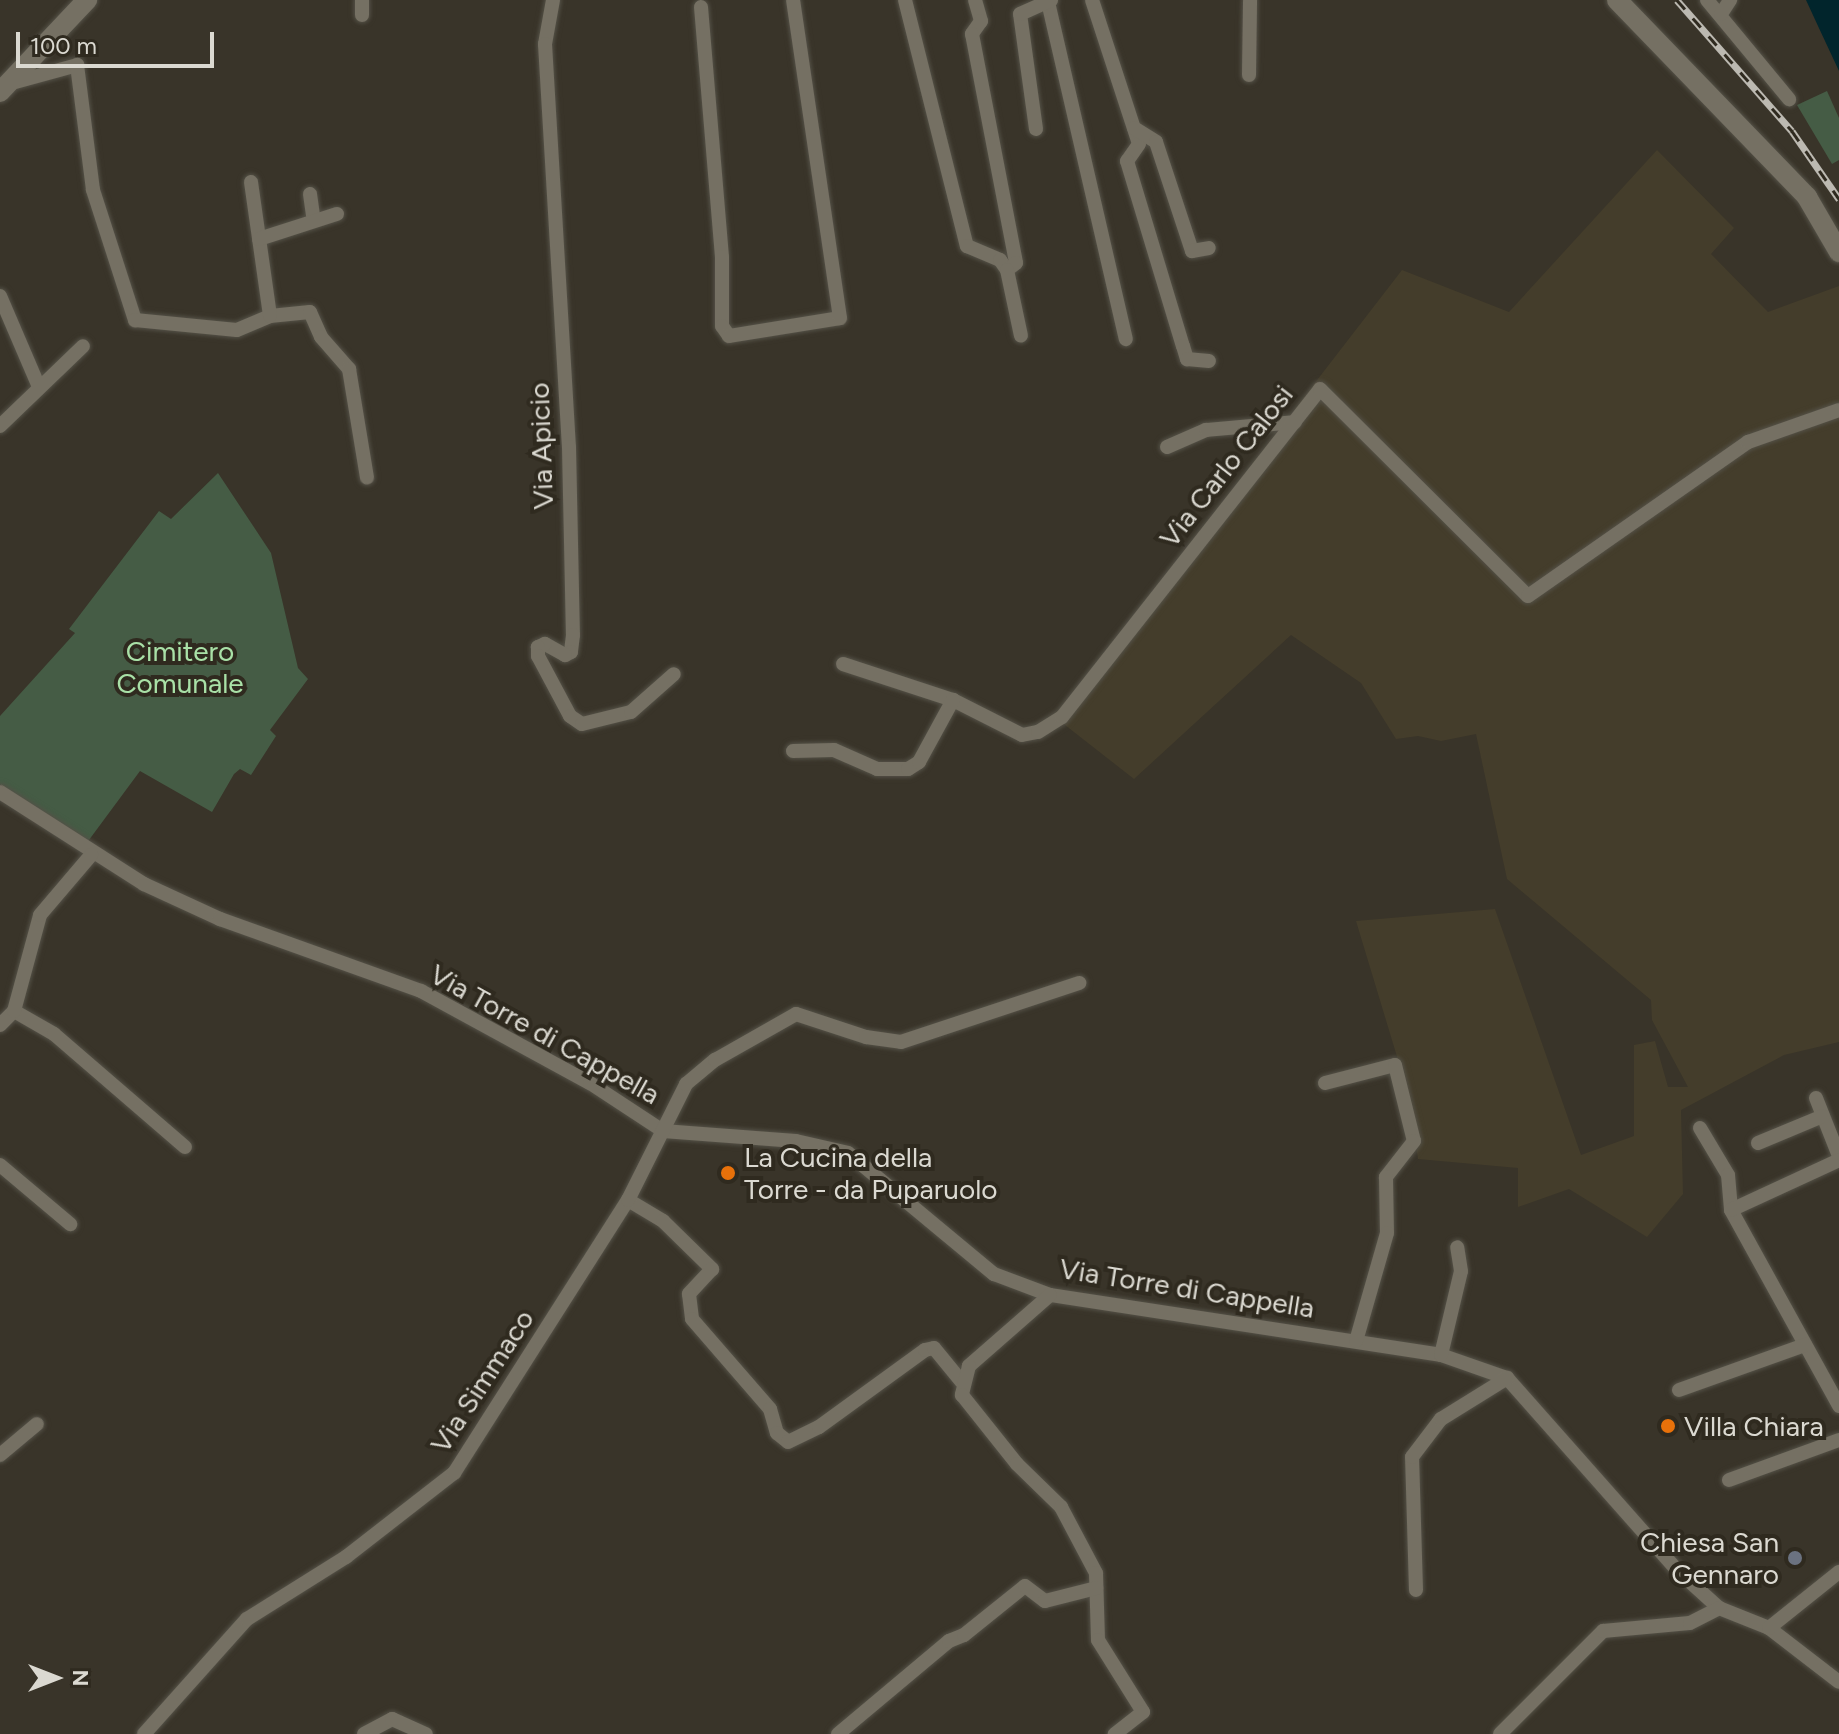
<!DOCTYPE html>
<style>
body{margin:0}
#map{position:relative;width:1839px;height:1734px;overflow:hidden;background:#393429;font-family:Figtree,sans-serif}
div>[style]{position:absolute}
.built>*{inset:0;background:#443d2b}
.green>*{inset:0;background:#455c45}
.water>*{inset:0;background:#01252c}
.roads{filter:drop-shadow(0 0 2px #545147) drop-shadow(0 0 2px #545147)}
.street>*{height:14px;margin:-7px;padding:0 7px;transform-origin:7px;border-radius:7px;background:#757063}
.secondary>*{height:20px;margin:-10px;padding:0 10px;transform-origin:10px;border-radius:10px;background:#757063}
.rail>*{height:7px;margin-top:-3.5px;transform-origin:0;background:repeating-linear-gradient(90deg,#2f2a1f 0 12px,#bcb9b1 0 24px);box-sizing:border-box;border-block:2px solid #bcb9b1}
.dots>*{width:22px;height:22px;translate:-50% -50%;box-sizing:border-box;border:4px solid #2f2a1f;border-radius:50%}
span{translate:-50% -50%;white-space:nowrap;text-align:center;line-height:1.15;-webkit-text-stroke:8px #2f2a1f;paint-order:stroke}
.street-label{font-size:28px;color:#dbd9d1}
.park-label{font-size:28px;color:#a9e1a7}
.poi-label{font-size:28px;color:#dbd9d1}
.left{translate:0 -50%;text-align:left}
.right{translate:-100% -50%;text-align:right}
.north{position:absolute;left:16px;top:1638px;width:80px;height:80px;-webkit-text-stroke:6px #2f2a1f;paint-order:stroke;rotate:90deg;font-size:22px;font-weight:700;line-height:32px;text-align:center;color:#dbd9d1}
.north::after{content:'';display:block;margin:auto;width:28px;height:36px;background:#dbd9d1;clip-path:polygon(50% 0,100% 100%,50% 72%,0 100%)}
.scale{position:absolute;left:16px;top:32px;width:198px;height:36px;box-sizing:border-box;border:4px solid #dbd9d1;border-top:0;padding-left:10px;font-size:24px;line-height:28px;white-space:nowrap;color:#dbd9d1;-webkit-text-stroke:6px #2f2a1f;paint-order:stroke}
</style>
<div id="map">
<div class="built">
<div style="clip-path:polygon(1657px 150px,1734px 228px,1711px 254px,1768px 312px,1839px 286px,1839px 1042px,1784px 1055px,1681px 1110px,1683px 1194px,1647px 1237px,1569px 1189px,1518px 1207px,1518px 1168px,1418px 1159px,1408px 1093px,1356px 921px,1495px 909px,1581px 1155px,1634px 1136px,1634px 1045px,1655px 1041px,1668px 1087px,1688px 1087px,1652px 1020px,1651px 1000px,1507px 879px,1476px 734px,1441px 741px,1418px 736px,1396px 739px,1361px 683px,1291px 635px,1134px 779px,1056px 718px,1402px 270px,1509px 312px)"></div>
</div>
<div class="green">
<div style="clip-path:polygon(1827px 91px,1839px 118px,1839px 160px,1832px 164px,1797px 105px)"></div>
<div style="clip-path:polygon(218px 473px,271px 553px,298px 668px,308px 679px,270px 730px,276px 736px,251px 775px,240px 769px,234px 774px,212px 812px,140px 771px,86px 844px,0 785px,0 716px,75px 633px,69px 629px,159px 511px,171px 519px)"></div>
</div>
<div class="water">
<div style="clip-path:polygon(1806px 0,1839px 0,1839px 71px,1818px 26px)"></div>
</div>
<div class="roads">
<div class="street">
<div style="left:553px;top:0;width:45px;rotate:100.3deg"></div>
<div style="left:545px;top:44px;width:404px;rotate:86.6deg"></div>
<div style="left:569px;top:447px;width:188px;rotate:88.8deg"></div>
<div style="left:573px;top:635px;width:17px;rotate:97deg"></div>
<div style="left:571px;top:652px;width:7px;rotate:153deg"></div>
<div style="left:565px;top:655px;width:23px;rotate:-151deg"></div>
<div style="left:545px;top:644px;width:8px;rotate:157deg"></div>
<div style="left:538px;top:647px;width:9px;rotate:90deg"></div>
<div style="left:538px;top:656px;width:68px;rotate:61.9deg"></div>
<div style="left:570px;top:716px;width:14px;rotate:34deg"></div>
<div style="left:582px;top:724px;width:50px;rotate:-13.8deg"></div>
<div style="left:631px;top:712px;width:57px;rotate:-41.5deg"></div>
<div style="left:905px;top:0;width:254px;rotate:75.9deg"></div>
<div style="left:967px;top:246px;width:36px;rotate:23deg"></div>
<div style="left:1000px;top:260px;width:12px;rotate:55deg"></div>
<div style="left:975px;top:0;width:22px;rotate:74deg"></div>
<div style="left:981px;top:21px;width:16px;rotate:125deg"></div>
<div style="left:972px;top:34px;width:233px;rotate:79.1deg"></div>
<div style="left:1016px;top:263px;width:11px;rotate:142deg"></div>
<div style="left:1007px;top:270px;width:67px;rotate:78deg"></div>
<div style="left:1092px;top:0;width:151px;rotate:71.9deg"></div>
<div style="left:1139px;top:144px;width:21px;rotate:125deg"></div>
<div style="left:1127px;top:161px;width:193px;rotate:73.2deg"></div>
<div style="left:1183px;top:346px;width:14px;rotate:73deg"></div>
<div style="left:1187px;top:359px;width:22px;rotate:5deg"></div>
<div style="left:1707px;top:0;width:129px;rotate:50.4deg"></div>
<div style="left:1048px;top:2px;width:346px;rotate:77deg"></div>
<div style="left:701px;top:7px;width:251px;rotate:85.2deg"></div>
<div style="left:722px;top:257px;width:69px;rotate:90deg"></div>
<div style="left:722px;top:326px;width:12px;rotate:55deg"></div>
<div style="left:729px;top:336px;width:112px;rotate:-9.2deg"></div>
<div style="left:840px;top:318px;width:321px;rotate:-98.4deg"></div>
<div style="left:1721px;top:14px;width:17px;rotate:-57deg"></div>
<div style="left:362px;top:15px;width:15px;rotate:-90deg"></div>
<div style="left:1249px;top:75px;width:75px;rotate:-89.2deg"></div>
<div style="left:8px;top:84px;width:72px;rotate:-15.4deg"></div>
<div style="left:77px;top:65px;width:126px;rotate:82.7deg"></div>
<div style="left:93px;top:190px;width:137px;rotate:72.1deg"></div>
<div style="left:135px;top:320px;width:102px;rotate:5.6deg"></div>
<div style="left:237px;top:330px;width:36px;rotate:-23deg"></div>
<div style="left:270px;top:316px;width:40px;rotate:-5.7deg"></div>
<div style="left:310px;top:312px;width:27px;rotate:66deg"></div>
<div style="left:321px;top:337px;width:43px;rotate:48.8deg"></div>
<div style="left:349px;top:369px;width:110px;rotate:80.6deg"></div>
<div style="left:1134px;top:128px;width:26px;rotate:32deg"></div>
<div style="left:1156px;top:142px;width:115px;rotate:71.7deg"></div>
<div style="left:1192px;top:251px;width:17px;rotate:-10deg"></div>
<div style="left:1036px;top:129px;width:116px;rotate:-97.9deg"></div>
<div style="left:1020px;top:14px;width:34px;rotate:-24deg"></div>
<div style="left:251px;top:182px;width:135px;rotate:81.9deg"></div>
<div style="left:310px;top:194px;width:27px;rotate:82deg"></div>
<div style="left:259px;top:239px;width:82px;rotate:-17.8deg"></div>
<div style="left:0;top:296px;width:99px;rotate:66.8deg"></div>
<div style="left:0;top:426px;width:115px;rotate:-43.9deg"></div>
<div style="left:1167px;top:447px;width:43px;rotate:-23.6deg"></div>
<div style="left:1206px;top:430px;width:89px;rotate:-5.1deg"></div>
<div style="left:843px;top:664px;width:116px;rotate:18.1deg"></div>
<div style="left:953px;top:700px;width:77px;rotate:26.9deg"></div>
<div style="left:1022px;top:735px;width:16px;rotate:-11deg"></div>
<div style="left:1038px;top:732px;width:28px;rotate:-32deg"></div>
<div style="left:1062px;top:717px;width:417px;rotate:-51.8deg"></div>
<div style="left:1320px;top:389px;width:293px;rotate:44.9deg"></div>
<div style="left:1528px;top:596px;width:269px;rotate:-35deg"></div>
<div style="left:1748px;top:442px;width:96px;rotate:-19.4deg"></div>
<div style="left:793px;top:751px;width:41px;rotate:-1.4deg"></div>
<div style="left:834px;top:750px;width:47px;rotate:23.8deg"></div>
<div style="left:877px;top:769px;width:31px"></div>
<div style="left:908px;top:769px;width:13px;rotate:-32deg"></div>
<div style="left:919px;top:762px;width:71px;rotate:-61.3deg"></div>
<div style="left:0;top:792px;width:171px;rotate:32.6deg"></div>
<div style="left:144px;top:884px;width:84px;rotate:24.7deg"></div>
<div style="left:220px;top:919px;width:214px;rotate:19.7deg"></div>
<div style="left:421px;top:991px;width:192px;rotate:28.6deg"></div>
<div style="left:590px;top:1083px;width:87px;rotate:33.3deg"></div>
<div style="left:663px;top:1131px;width:133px;rotate:4.3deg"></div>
<div style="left:796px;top:1141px;width:53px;rotate:13deg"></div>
<div style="left:848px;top:1153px;width:190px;rotate:39.7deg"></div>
<div style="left:994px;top:1274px;width:60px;rotate:20.6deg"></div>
<div style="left:1050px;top:1295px;width:396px;rotate:8.7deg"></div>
<div style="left:1441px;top:1355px;width:70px;rotate:19.2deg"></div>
<div style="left:1507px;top:1378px;width:255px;rotate:48.5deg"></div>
<div style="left:1676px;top:1569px;width:58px;rotate:42.2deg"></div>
<div style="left:1719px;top:1608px;width:54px;rotate:21.8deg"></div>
<div style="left:1769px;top:1628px;width:88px;rotate:37.6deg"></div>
<div style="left:14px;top:1011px;width:46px;rotate:29.9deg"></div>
<div style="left:54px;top:1034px;width:173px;rotate:40.8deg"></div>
<div style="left:0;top:1025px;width:20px;rotate:-45deg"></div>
<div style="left:14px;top:1011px;width:99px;rotate:-74.8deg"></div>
<div style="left:40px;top:915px;width:79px;rotate:-49.6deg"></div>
<div style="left:1325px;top:1083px;width:72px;rotate:-14.4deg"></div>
<div style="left:1395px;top:1065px;width:78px;rotate:76deg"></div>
<div style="left:1414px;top:1141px;width:46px;rotate:127.9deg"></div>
<div style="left:1386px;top:1177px;width:56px;rotate:89deg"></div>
<div style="left:1387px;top:1233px;width:112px;rotate:106deg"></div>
<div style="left:1816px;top:1098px;width:62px;rotate:68.4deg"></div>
<div style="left:1700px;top:1128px;width:55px;rotate:59.2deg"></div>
<div style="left:1728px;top:1175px;width:35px;rotate:85deg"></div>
<div style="left:1731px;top:1210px;width:224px;rotate:61.1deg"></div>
<div style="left:1758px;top:1143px;width:70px;rotate:-22.6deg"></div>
<div style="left:0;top:1165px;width:92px;rotate:40.1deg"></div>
<div style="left:628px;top:1200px;width:41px;rotate:31deg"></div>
<div style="left:663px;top:1221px;width:69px;rotate:44.4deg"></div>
<div style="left:712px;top:1269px;width:34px;rotate:133deg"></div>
<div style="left:689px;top:1294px;width:25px;rotate:83deg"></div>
<div style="left:692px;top:1319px;width:119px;rotate:49.1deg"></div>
<div style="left:770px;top:1409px;width:25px;rotate:74deg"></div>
<div style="left:777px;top:1433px;width:14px;rotate:39deg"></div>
<div style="left:788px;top:1442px;width:34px;rotate:-26deg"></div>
<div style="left:819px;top:1427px;width:131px;rotate:-36deg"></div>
<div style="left:925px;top:1350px;width:9px;rotate:-13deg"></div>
<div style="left:934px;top:1348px;width:43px;rotate:50.7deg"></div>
<div style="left:1731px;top:1210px;width:119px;rotate:-24.8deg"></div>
<div style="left:1050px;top:1295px;width:108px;rotate:138.8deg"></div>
<div style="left:969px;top:1366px;width:30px;rotate:104deg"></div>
<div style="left:962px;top:1395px;width:88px;rotate:51.4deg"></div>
<div style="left:1017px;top:1464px;width:62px;rotate:44.3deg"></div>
<div style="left:1061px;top:1507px;width:75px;rotate:62.1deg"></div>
<div style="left:1096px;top:1573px;width:67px;rotate:88.3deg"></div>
<div style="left:1098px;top:1640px;width:85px;rotate:58deg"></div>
<div style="left:1143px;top:1712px;width:36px;rotate:142deg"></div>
<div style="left:1441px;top:1355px;width:86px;rotate:-76.6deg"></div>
<div style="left:1461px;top:1271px;width:24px;rotate:-99deg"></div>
<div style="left:1679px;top:1390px;width:134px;rotate:-19.7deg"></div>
<div style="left:0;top:1455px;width:48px;rotate:-40deg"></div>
<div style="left:1729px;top:1480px;width:117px;rotate:-20deg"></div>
<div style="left:1416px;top:1590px;width:133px;rotate:-91.7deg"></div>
<div style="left:1412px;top:1457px;width:48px;rotate:-52.7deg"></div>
<div style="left:1441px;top:1419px;width:78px;rotate:-31.8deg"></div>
<div style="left:1769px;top:1628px;width:90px;rotate:-38.7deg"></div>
<div style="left:144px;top:1734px;width:154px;rotate:-48.2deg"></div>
<div style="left:247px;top:1619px;width:117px;rotate:-32.1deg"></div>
<div style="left:346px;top:1557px;width:137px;rotate:-37.9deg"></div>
<div style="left:454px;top:1473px;width:324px;rotate:-57.5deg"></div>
<div style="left:628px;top:1200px;width:130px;rotate:-63.4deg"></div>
<div style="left:686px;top:1084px;width:38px;rotate:-40deg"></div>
<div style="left:715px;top:1060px;width:93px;rotate:-29.6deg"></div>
<div style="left:796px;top:1014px;width:74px;rotate:18.2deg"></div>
<div style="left:866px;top:1037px;width:35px;rotate:8deg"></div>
<div style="left:901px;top:1042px;width:188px;rotate:-18.3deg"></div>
<div style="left:364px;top:1734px;width:32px;rotate:-28deg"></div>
<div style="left:392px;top:1719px;width:37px;rotate:24deg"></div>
<div style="left:838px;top:1734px;width:145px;rotate:-40deg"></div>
<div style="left:949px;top:1641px;width:16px;rotate:-22deg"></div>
<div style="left:964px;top:1635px;width:78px;rotate:-38.8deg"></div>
<div style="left:1025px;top:1586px;width:25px;rotate:37deg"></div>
<div style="left:1045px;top:1601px;width:53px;rotate:-14.3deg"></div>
<div style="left:1500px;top:1734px;width:146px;rotate:-45deg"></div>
<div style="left:1603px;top:1631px;width:87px;rotate:-5.3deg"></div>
<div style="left:1690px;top:1623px;width:33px;rotate:-27deg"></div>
</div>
<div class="secondary">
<div style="left:1617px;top:0;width:274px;rotate:46deg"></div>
<div style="left:1807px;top:197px;width:64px;rotate:59.8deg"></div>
<div style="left:0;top:92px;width:127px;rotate:-46.6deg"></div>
</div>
</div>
<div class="rail">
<div style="left:1677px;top:0;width:174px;rotate:48.7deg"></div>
<div style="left:1792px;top:131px;width:83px;rotate:55.3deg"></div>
</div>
<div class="dots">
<div style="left:728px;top:1173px;background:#e8710a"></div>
<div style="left:1668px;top:1426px;background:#e8710a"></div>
<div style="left:1795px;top:1558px;background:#6b7280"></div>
</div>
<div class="street-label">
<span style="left:541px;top:446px;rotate:-92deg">Via Apicio</span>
<span style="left:1226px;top:466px;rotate:-52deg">Via Carlo Calosi</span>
<span style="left:545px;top:1034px;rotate:29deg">Via Torre di Cappella</span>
<span style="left:1187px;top:1288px;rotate:9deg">Via Torre di Cappella</span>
<span style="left:482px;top:1381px;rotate:-57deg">Via Simmaco</span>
</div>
<div class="park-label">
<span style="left:180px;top:667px">Cimitero<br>Comunale</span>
</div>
<div class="poi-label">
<span class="left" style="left:744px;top:1173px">La Cucina della<br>Torre - da Puparuolo</span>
<span class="left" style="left:1684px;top:1426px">Villa Chiara</span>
<span class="right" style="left:1779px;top:1558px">Chiesa San<br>Gennaro</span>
</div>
<div class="north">N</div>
<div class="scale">100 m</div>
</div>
